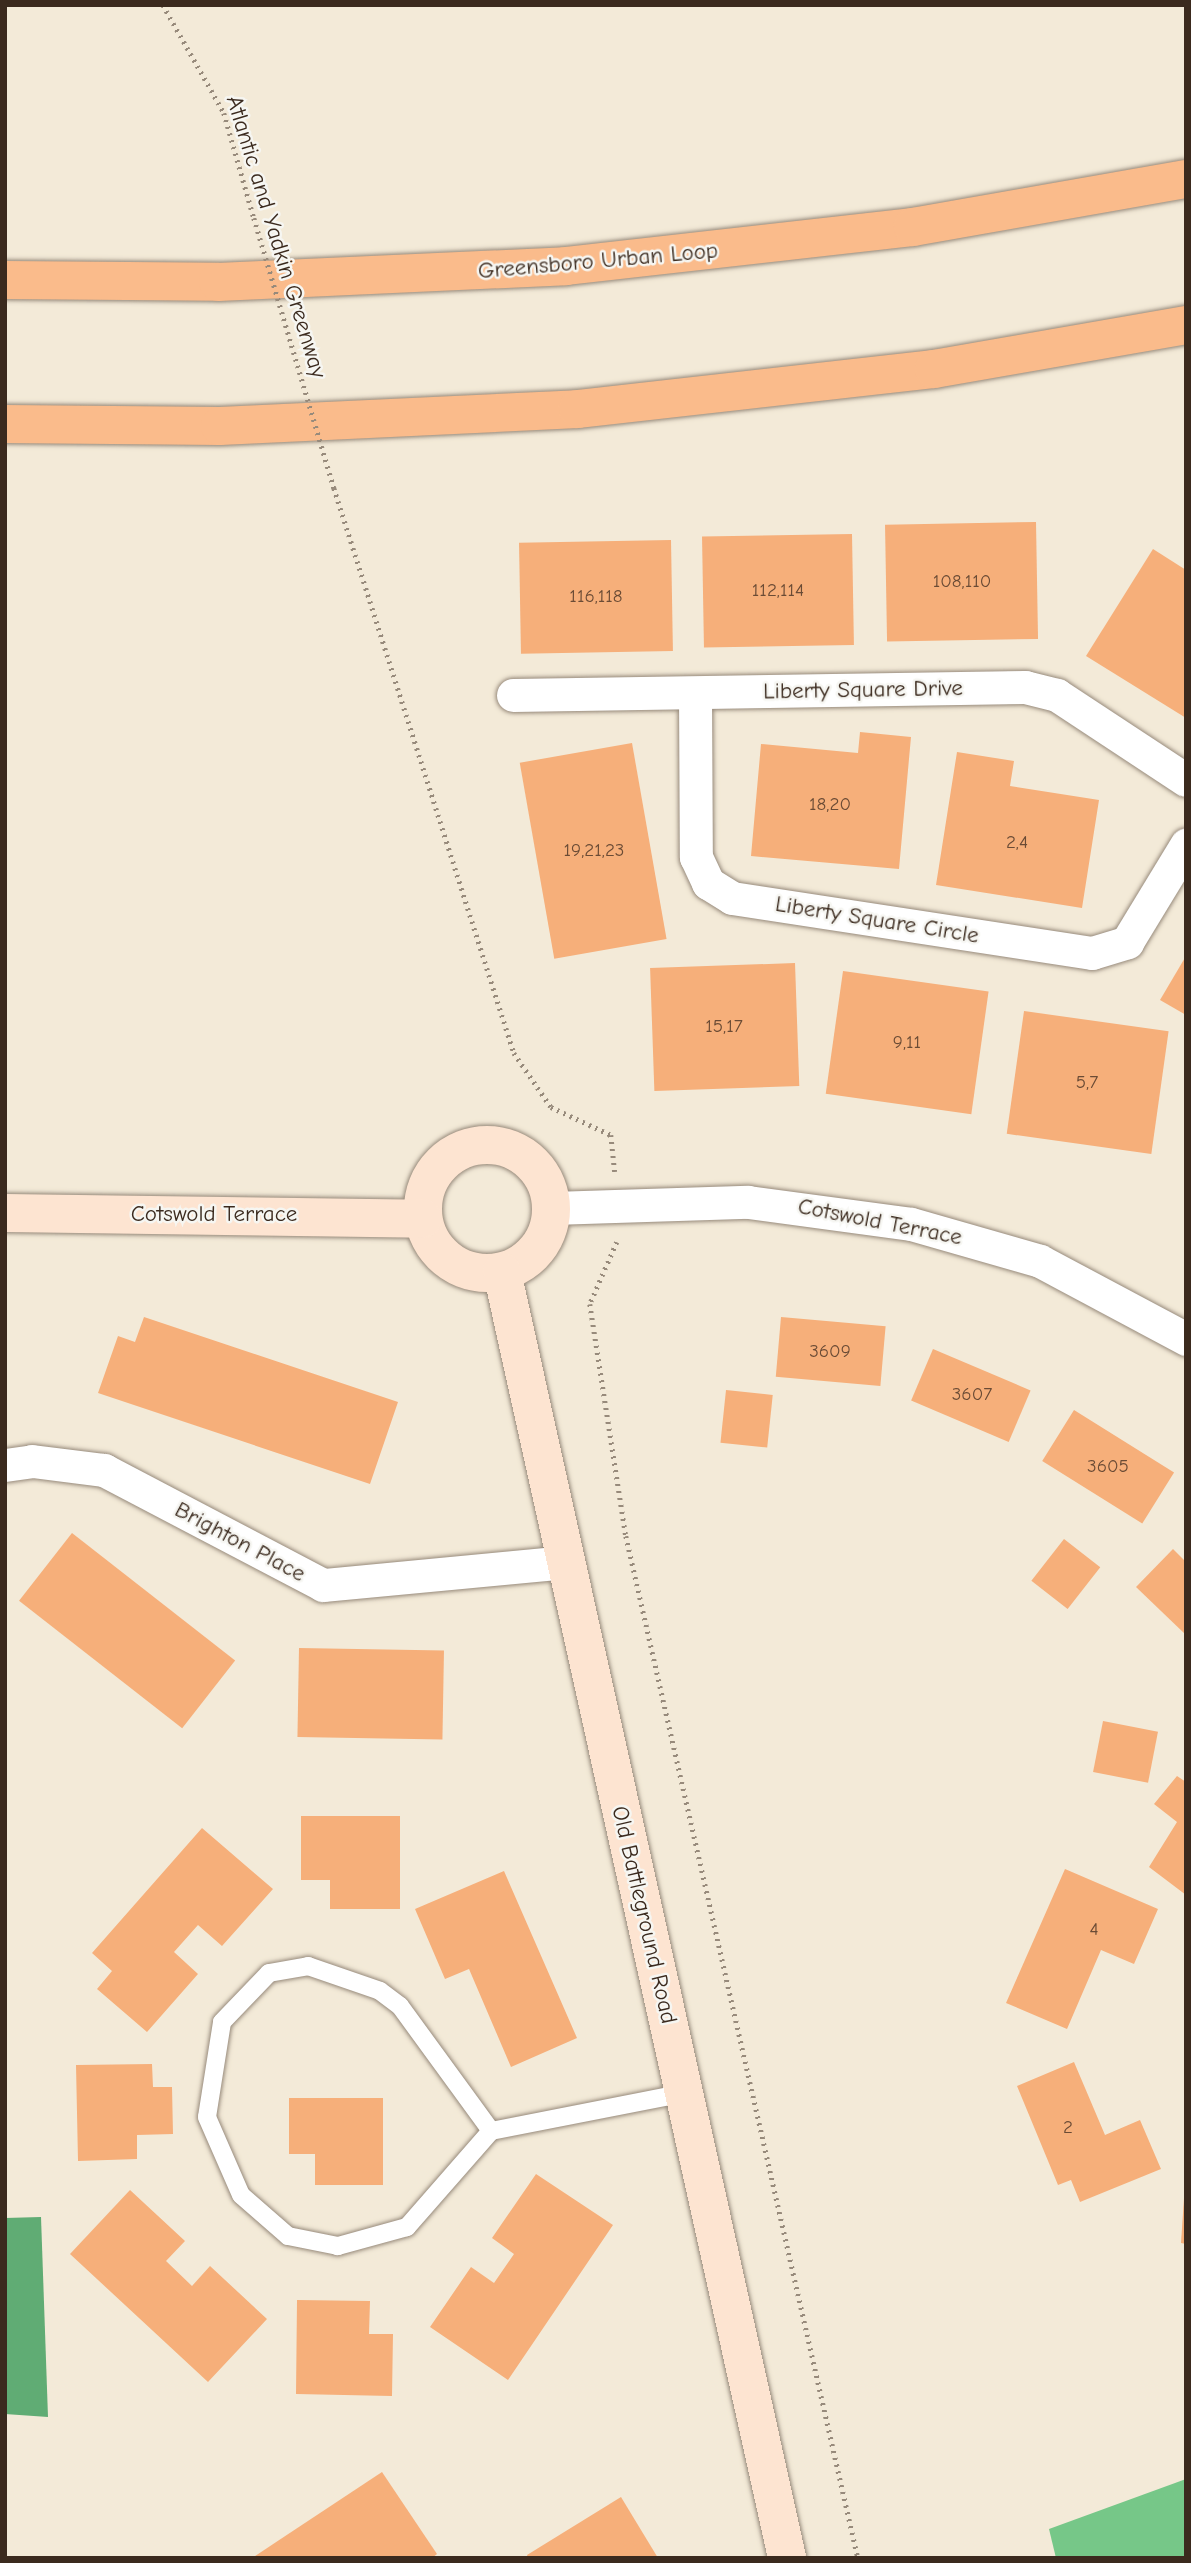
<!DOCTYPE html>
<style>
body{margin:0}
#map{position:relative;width:1191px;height:2563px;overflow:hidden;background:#f3ead8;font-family:"Comic Neue",sans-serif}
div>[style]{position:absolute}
.green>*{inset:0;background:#76c788}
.forest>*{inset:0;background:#60ac74}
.building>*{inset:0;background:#f6af7a;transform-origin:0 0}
.path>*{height:4.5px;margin-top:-2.25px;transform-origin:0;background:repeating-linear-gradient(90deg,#978a7b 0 2px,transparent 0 7px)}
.roads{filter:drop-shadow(0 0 2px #978a7b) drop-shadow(0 0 2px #978a7b)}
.lane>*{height:18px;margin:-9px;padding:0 9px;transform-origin:9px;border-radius:9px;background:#fff}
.street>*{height:33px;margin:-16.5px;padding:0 16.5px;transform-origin:16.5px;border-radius:16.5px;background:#fff}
.secondary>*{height:38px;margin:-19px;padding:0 19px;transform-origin:19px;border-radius:19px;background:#fde4d1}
.secondary>.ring{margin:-19px;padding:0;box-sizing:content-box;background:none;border:38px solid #fde4d1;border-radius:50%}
.highway>*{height:38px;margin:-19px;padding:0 19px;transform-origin:19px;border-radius:19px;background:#fabb8b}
.path-bridge>*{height:4.5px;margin-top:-2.25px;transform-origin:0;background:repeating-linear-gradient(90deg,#978a7b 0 2px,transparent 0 7px)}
span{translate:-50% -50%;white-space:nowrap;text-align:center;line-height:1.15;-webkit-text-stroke:5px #f6f6f2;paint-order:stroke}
.number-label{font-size:19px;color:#6a4b35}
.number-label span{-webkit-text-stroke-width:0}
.street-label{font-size:23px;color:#3b2a1e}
.frame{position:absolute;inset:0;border:7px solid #3b2a1e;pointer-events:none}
</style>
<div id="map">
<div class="green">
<div style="clip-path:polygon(1186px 2479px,1186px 2558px,1056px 2558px,1049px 2529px)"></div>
</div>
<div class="forest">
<div style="clip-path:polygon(41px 2217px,48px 2417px,5px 2414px,5px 2218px)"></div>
</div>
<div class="building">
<div style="left:1036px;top:522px;width:117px;height:151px;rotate:89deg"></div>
<div style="left:852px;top:534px;width:111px;height:150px;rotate:89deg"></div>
<div style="left:671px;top:540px;width:111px;height:152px;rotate:89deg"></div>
<div style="clip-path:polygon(1153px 549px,1186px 570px,1186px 718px,1086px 656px)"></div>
<div style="clip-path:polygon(860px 732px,911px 737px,899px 869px,751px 856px,761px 744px,858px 753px)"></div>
<div style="left:632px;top:743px;width:199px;height:114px;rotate:80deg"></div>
<div style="clip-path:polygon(957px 752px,1014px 761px,1010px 786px,1099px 800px,1082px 908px,936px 885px)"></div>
<div style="clip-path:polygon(1186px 956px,1186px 1015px,1160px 1000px)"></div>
<div style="left:795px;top:963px;width:123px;height:145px;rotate:88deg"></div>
<div style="left:843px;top:971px;width:147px;height:124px;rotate:8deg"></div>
<div style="left:1024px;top:1011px;width:146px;height:124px;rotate:8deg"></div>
<div style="clip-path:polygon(144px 1317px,398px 1402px,370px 1484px,98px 1393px,118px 1336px,135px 1342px)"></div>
<div style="left:781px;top:1317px;width:105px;height:60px;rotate:5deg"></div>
<div style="left:933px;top:1349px;width:106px;height:56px;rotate:23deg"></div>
<div style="left:726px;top:1390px;width:47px;height:53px;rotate:6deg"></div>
<div style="left:1074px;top:1410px;width:118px;height:60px;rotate:32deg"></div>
<div style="left:72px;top:1533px;width:207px;height:86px;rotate:38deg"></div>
<div style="left:1064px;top:1539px;width:46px;height:53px;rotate:38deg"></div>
<div style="clip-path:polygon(1173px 1549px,1186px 1562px,1186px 1635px,1136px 1587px)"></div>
<div style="left:299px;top:1648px;width:145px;height:89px;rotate:1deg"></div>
<div style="left:1103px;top:1721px;width:56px;height:52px;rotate:11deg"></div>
<div style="clip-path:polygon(1177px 1776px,1186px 1782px,1186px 1895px,1149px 1867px,1177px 1822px,1154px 1804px)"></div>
<div style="clip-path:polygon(301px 1816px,400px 1816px,400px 1909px,330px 1909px,330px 1880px,301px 1880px)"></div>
<div style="clip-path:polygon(202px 1828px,273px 1889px,222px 1946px,198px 1925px,174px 1952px,198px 1974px,147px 2032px,97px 1989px,112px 1971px,92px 1953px)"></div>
<div style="clip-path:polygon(1065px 1869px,1158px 1909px,1134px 1964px,1101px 1950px,1067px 2029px,1006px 2003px)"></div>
<div style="clip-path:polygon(504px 1871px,577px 2038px,511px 2067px,469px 1969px,445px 1979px,415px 1909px)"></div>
<div style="clip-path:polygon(1074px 2062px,1105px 2135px,1140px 2120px,1161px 2169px,1080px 2202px,1071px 2180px,1058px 2185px,1017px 2086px)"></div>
<div style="clip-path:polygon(152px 2064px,153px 2087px,172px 2087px,173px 2134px,137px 2135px,137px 2159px,78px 2161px,76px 2065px)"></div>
<div style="clip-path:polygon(289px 2098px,383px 2098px,383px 2185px,315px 2185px,315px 2154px,289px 2154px)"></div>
<div style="clip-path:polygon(536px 2174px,613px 2225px,508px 2380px,430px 2327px,471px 2267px,494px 2283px,514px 2254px,492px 2238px)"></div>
<div style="clip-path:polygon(130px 2190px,185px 2241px,166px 2261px,192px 2286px,210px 2266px,267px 2319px,208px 2382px,70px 2254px)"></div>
<div style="clip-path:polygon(1184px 2198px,1186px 2198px,1186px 2244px,1181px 2243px)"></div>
<div style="clip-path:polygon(297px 2300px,370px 2301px,369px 2334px,393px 2334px,392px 2396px,296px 2394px)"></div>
<div style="clip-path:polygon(382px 2472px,437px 2554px,432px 2558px,252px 2558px)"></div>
<div style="clip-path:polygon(621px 2497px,658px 2558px,528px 2558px,527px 2555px)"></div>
</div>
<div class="path">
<div style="left:163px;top:5px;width:124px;rotate:60.5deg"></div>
<div style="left:224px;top:113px;width:109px;rotate:74.1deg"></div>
<div style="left:334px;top:488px;width:593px;rotate:72.33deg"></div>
<div style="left:514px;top:1053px;width:65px;rotate:55.6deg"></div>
<div style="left:551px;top:1107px;width:66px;rotate:25deg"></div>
<div style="left:611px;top:1135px;width:37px;rotate:84deg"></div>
<div style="left:617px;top:1242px;width:68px;rotate:113.5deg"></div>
<div style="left:590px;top:1304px;width:235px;rotate:81.2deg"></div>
<div style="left:626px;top:1536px;width:1048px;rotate:77.21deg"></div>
</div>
<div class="roads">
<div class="lane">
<div style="left:491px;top:2131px;width:128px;rotate:131.2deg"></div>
<div style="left:407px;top:2227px;width:72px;rotate:164.6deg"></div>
<div style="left:338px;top:2246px;width:51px;rotate:-168.7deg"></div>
<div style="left:288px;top:2236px;width:62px;rotate:-138.9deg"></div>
<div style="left:241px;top:2195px;width:85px;rotate:-113.6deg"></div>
<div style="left:207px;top:2117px;width:96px;rotate:-81deg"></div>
<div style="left:222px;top:2022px;width:68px;rotate:-46.2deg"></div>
<div style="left:269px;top:1973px;width:40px;rotate:-10deg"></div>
<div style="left:308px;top:1966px;width:76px;rotate:19.1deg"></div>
<div style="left:380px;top:1991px;width:25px;rotate:37deg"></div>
<div style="left:400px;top:2006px;width:155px;rotate:53.9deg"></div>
<div style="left:491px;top:2131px;width:197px;rotate:-11.1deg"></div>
</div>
<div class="street">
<div style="left:695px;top:693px;width:164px;rotate:89.7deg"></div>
<div style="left:696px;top:857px;width:29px;rotate:65deg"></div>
<div style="left:708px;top:883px;width:28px;rotate:32deg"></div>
<div style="left:732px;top:898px;width:364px;rotate:8.7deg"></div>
<div style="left:1092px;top:953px;width:37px;rotate:-17deg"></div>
<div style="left:1127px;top:942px;width:114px;rotate:-58.7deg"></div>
<div style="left:513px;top:695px;width:512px;rotate:-0.9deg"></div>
<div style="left:1025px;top:687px;width:33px;rotate:14deg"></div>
<div style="left:1057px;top:695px;width:154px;rotate:33.4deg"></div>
<div style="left:552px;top:1208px;width:196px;rotate:-1.8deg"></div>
<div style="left:748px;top:1202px;width:164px;rotate:7.7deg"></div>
<div style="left:911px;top:1224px;width:134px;rotate:16deg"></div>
<div style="left:1040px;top:1261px;width:166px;rotate:28.1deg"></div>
<div style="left:5px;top:1465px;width:27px;rotate:-8deg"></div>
<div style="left:32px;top:1461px;width:73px;rotate:7.1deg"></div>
<div style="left:104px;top:1470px;width:247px;rotate:27.7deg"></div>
<div style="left:323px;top:1585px;width:244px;rotate:-5.4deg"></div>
</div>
<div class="secondary">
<div class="ring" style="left:423px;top:1145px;width:90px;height:90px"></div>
<div style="left:5px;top:1213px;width:418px;rotate:0.8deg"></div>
<div style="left:502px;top:1272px;width:1317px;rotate:77.5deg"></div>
</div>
<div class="highway">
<div style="left:5px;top:280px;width:213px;rotate:0.5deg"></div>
<div style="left:218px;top:282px;width:348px;rotate:-2.6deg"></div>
<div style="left:566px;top:266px;width:349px;rotate:-6.4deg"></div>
<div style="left:913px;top:227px;width:277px;rotate:-10deg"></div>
<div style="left:5px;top:424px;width:215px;rotate:0.5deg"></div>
<div style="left:220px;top:426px;width:358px;rotate:-2.7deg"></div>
<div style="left:578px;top:409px;width:358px;rotate:-6.4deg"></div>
<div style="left:934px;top:369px;width:256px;rotate:-9.9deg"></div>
</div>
</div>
<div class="path-bridge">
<div style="left:254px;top:218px;width:282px;rotate:73.5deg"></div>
</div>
<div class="number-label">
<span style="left:962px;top:582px">108,110</span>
<span style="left:778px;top:591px">112,114</span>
<span style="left:596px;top:597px">116,118</span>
<span style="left:830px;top:805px">18,20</span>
<span style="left:1017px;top:843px">2,4</span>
<span style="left:594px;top:851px">19,21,23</span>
<span style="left:724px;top:1027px">15,17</span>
<span style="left:907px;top:1043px">9,11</span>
<span style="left:1087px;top:1083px">5,7</span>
<span style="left:830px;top:1352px">3609</span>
<span style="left:972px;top:1395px">3607</span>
<span style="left:1108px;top:1467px">3605</span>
<span style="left:1094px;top:1930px">4</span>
<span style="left:1068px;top:2128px">2</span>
</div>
<div class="street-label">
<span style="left:276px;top:237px;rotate:73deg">Atlantic and Yadkin Greenway</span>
<span style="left:598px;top:261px;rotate:-5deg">Greensboro Urban Loop</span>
<span style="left:863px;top:690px;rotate:-1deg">Liberty Square Drive</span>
<span style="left:877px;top:920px;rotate:9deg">Liberty Square Circle</span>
<span style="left:214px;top:1214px">Cotswold Terrace</span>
<span style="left:880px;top:1222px;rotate:11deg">Cotswold Terrace</span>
<span style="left:240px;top:1542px;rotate:28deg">Brighton Place</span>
<span style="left:644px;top:1915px;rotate:77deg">Old Battleground Road</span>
</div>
<div class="frame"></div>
</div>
